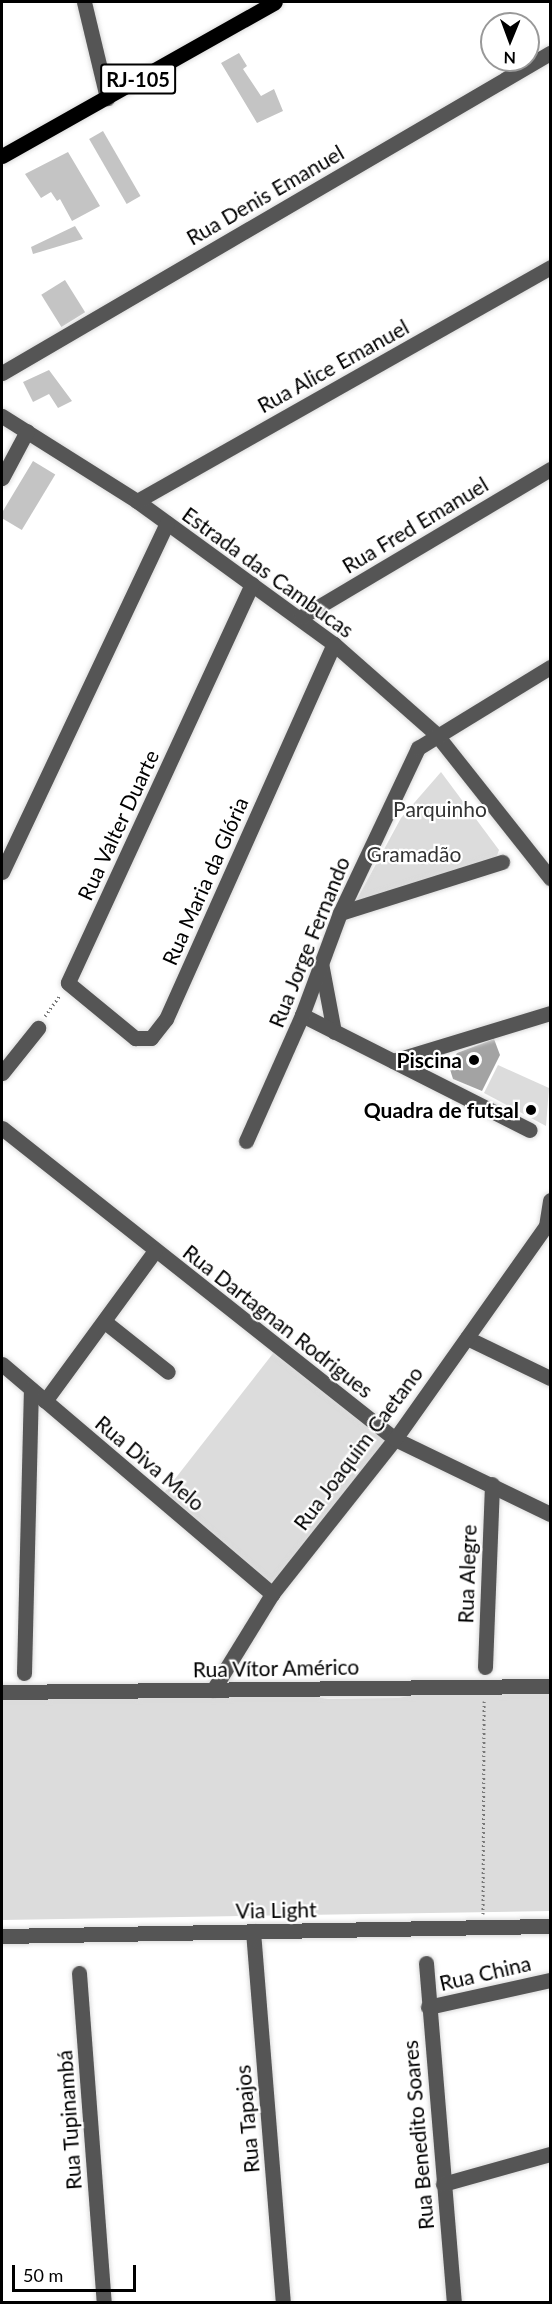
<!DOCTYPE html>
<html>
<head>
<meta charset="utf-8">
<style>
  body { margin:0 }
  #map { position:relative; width:552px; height:2304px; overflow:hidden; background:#fff; font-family:Lato,sans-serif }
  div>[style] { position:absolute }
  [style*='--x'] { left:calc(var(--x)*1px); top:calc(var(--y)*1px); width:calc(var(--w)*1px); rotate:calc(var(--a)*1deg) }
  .green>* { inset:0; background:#dcdcdc; transform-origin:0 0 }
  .water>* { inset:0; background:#a3a3a3 }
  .building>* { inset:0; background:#c4c4c4; transform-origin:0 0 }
  .path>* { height:3px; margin-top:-1.5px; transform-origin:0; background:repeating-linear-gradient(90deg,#777 0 1.5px,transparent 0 4.5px) }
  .roads { filter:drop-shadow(0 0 2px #dbdbdb) drop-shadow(0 0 2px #dbdbdb) }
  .minor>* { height:15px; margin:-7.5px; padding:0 7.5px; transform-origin:7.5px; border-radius:7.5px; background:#555 }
  .major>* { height:15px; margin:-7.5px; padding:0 7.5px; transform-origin:7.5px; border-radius:7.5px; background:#000 }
  .dots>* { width:16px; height:16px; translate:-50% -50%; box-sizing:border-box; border:3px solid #fff; border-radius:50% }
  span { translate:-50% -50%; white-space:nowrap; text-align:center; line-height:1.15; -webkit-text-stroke:4.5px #fff; paint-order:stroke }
  .shield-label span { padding:2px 4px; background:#fff; border:2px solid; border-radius:4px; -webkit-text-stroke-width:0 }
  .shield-label { font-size:20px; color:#000; font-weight:700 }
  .street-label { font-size:21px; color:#000 }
  .park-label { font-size:21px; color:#333 }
  .poi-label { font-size:21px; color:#000; font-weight:700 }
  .right { translate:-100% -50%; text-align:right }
  .frame { position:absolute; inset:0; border:3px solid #000; pointer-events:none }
  .north { position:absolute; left:480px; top:12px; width:60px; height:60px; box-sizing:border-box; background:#fff; border:2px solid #999; border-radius:50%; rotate:181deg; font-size:16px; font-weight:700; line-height:24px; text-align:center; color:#000 }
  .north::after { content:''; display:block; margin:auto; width:21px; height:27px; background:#000; clip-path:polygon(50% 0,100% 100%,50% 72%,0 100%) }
  .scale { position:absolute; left:12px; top:2265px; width:124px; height:27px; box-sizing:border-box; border:3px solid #000; border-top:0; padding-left:8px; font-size:18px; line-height:21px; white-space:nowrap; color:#000; -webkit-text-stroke:4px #fff; paint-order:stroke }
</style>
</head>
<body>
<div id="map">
  <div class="green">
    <div style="clip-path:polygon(441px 772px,499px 850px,495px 861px,356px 901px,401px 818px)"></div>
    <div style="clip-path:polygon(498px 1065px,549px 1088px,546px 1126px,484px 1093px)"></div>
    <div style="left:278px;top:1347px;width:149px;height:192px;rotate:38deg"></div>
    <div style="clip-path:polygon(434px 1690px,550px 1691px,550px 1911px,2px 1920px,2px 1695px,279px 1692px,328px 1699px,399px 1698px)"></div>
  </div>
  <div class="water">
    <div style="clip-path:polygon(494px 1039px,500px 1055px,482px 1091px,453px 1079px,449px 1066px,457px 1053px)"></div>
  </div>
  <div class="building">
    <div style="clip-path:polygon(239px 53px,247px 66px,243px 69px,261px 96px,274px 89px,283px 111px,257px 123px,221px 63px)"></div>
    <div style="left:103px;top:131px;width:75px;height:16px;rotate:60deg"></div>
    <div style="clip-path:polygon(68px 152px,100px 206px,72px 221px,60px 199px,57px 201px,51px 192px,41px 198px,25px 174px)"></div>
    <div style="clip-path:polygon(75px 226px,83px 239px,33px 254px,31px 247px)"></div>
    <div style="left:65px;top:280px;width:38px;height:28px;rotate:58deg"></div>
    <div style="clip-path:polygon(49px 370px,72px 401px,58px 408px,49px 394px,33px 402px,23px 382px)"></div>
    <div style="left:33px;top:461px;width:26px;height:65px;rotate:31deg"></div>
  </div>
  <div class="path">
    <div style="--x:45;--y:1016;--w:26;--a:-54"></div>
    <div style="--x:483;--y:1914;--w:213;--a:-89.7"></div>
  </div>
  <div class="roads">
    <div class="minor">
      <div style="--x:84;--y:2;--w:99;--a:76.5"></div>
      <div style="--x:2;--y:373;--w:635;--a:-30.28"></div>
      <div style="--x:2;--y:416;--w:160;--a:32.2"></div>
      <div style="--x:137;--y:501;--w:243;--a:36"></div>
      <div style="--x:334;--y:644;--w:136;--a:41.4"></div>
      <div style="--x:436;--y:734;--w:184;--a:51.6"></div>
      <div style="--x:2;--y:478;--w:53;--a:-62"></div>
      <div style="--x:137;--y:501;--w:475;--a:-29.5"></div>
      <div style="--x:252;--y:584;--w:439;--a:114.8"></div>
      <div style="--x:68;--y:983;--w:87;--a:39.4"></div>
      <div style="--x:135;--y:1038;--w:16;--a:0"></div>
      <div style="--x:151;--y:1038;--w:24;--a:-52"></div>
      <div style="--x:166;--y:1019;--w:411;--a:-65.9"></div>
      <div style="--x:301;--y:617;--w:290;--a:-30.7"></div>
      <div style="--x:2;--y:872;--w:386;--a:-64.7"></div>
      <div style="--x:340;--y:913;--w:170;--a:-17.5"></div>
      <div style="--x:321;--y:963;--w:70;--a:79.3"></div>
      <div style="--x:302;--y:1015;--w:255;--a:26.8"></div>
      <div style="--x:393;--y:1061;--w:164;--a:-17"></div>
      <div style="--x:2;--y:1073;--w:58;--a:-51.3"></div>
      <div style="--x:2;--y:1128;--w:501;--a:38.36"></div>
      <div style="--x:395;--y:1439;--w:172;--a:25.8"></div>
      <div style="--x:246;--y:1141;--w:138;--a:-66"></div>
      <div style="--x:302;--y:1015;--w:109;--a:-69.6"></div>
      <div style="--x:340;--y:913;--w:183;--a:-64.7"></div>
      <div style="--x:418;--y:748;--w:155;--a:-31.5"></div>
      <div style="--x:105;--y:1322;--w:80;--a:38.4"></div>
      <div style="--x:467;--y:1338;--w:92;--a:25.7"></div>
      <div style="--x:2;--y:1364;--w:355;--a:40.4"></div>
      <div style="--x:45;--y:1401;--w:185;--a:-53.8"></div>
      <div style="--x:485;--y:1667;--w:183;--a:-87.8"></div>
      <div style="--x:24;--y:1673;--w:284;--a:-88.6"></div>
      <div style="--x:213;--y:1690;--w:113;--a:-58.4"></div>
      <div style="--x:272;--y:1594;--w:198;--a:-51.6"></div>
      <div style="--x:395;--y:1439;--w:261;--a:-54.7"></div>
      <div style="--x:546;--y:1226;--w:26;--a:-81"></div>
      <div style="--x:2;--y:1692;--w:548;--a:-0.63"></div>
      <div style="--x:253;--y:1931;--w:372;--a:85.4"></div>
      <div style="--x:2;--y:1936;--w:548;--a:-1.05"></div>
      <div style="--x:426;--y:1963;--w:340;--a:85.3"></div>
      <div style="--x:79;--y:1973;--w:330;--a:85.7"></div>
      <div style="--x:428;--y:2007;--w:125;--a:-12.5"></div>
      <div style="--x:443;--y:2184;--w:111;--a:-15.7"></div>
    </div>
    <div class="major">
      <div style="--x:2;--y:156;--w:313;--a:-29.4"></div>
    </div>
  </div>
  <div class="dots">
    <div style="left:474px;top:1060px;background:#000"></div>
    <div style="left:531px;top:1110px;background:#000"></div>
  </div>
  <div class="shield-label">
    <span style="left:138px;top:79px">RJ-105</span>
  </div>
  <div class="street-label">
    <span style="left:265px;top:195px;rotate:-30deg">Rua Denis Emanuel</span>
    <span style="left:333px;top:366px;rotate:-29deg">Rua Alice Emanuel</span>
    <span style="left:415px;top:525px;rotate:-31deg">Rua Fred Emanuel</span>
    <span style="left:268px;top:572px;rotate:36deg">Estrada das Cambucas</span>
    <span style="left:118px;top:825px;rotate:-65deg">Rua Valter Duarte</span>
    <span style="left:205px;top:881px;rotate:-66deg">Rua Maria da Glória</span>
    <span style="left:309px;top:942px;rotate:-68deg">Rua Jorge Fernando</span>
    <span style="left:278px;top:1321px;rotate:38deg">Rua Dartagnan Rodrigues</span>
    <span style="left:358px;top:1448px;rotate:-53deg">Rua Joaquim Caetano</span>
    <span style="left:150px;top:1463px;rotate:40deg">Rua Diva Melo</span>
    <span style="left:467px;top:1574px;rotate:-88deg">Rua Alegre</span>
    <span style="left:276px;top:1668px;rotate:-1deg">Rua Vítor Américo</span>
    <span style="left:276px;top:1910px;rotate:-1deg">Via Light</span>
    <span style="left:485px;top:1973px;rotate:-13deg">Rua China</span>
    <span style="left:247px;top:2119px;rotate:-95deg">Rua Tapajos</span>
    <span style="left:69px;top:2120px;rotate:-94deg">Rua Tupinambá</span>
    <span style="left:418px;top:2135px;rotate:-95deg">Rua Benedito Soares</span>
  </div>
  <div class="park-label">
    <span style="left:440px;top:809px">Parquinho</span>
    <span style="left:414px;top:854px">Gramadão</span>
  </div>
  <div class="poi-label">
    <span class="right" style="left:462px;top:1060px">Piscina</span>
    <span class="right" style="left:519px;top:1110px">Quadra de futsal</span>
  </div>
  <div class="frame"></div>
  <div class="north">N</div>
  <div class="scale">50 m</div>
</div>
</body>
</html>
